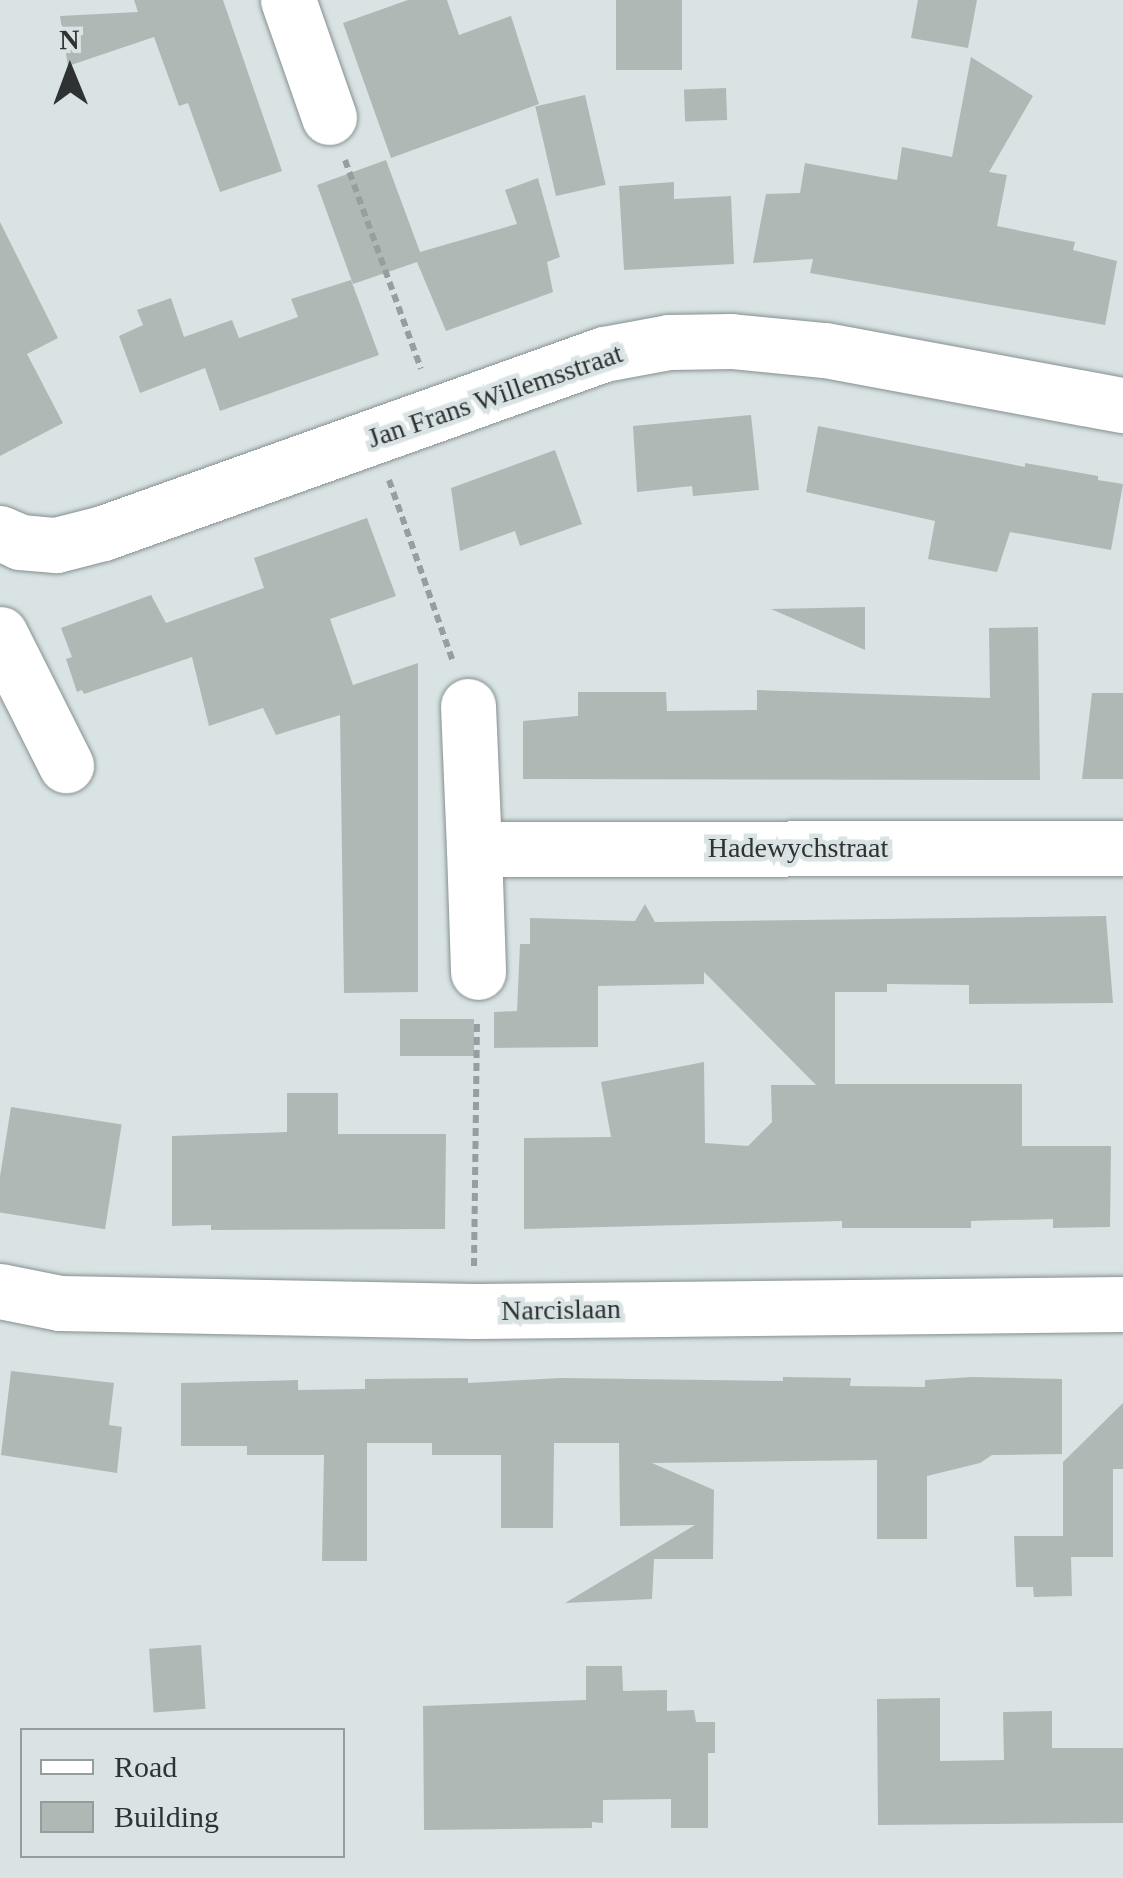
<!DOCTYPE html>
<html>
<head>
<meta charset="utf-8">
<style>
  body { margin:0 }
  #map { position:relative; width:1123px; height:1878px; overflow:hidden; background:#d9e3e4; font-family:Georgia,serif }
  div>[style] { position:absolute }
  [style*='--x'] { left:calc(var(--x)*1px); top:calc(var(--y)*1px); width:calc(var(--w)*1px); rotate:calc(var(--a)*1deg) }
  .building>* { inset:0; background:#afb8b4; transform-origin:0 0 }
  .path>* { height:6px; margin-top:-3px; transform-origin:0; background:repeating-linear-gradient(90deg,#969e9f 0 8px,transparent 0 13px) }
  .roads { filter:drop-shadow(0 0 2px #869090) drop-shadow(0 0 2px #869090) }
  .minor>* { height:55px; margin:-27.5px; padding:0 27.5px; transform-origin:27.5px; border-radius:27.5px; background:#fff }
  span { translate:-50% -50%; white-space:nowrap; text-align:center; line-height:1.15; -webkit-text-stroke:9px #d9e3e4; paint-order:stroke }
  .street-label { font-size:28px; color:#2e3233 }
  .legend { position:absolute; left:20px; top:1728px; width:325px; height:130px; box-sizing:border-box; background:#d9e3e4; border:2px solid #959c9d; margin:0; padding:12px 18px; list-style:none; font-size:30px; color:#2e3233 }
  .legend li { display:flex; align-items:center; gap:20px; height:50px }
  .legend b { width:50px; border:2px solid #959c9d }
  .north { position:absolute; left:20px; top:20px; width:100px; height:100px; -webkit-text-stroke:8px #d9e3e4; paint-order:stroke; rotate:359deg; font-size:28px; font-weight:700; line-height:40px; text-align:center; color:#2e3233 }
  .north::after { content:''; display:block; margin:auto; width:35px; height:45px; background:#2e3233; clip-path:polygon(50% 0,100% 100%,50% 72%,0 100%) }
</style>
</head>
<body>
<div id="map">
  <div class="building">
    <div style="clip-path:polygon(134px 0,223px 0,282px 171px,220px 192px,188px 103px,179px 106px,154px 37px,68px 66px,60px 16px,138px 12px)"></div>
    <div style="clip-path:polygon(408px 0,447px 0,459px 35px,511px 16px,539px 104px,391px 158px,343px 23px)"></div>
    <div style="left:616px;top:0;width:66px;height:70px"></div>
    <div style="clip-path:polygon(918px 0,977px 0,968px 48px,911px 38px)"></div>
    <div style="clip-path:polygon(971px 57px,1033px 96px,989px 172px,1007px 175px,997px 226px,1075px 242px,1073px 250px,1117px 261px,1105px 325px,810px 273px,813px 259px,753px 263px,766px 194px,800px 193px,805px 163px,897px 180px,902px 147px,952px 157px)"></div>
    <div style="left:726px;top:88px;width:32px;height:42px;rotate:88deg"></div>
    <div style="left:585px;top:95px;width:92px;height:51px;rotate:77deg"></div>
    <div style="clip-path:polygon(386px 160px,420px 252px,517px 224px,505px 190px,538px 178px,560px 257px,547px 262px,553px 292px,446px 331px,417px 262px,353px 284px,317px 185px)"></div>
    <div style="clip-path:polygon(674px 182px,674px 199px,731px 196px,734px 264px,624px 270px,619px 186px)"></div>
    <div style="clip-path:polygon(0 222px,58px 338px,27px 354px,63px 423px,0 456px)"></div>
    <div style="clip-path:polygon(351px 280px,379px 355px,220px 411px,205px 368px,140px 393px,119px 336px,143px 325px,137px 310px,171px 298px,184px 337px,232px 320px,239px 338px,298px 317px,291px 299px)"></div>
    <div style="clip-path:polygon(751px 415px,759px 490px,693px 496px,692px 486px,637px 492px,633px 426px)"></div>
    <div style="clip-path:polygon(818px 426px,1025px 467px,1025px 463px,1098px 476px,1098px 480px,1123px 484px,1111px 550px,1010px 532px,997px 572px,928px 559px,935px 521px,806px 492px)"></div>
    <div style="clip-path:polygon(555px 450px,582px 524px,520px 546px,515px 531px,460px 551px,451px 488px)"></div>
    <div style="clip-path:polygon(367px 518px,396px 596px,330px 619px,353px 685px,418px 663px,418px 992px,344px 993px,340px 715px,276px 735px,263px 708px,209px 726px,192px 657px,84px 694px,82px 690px,77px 692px,66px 659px,72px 657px,61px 628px,151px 595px,166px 623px,264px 588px,254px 558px)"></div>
    <div style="clip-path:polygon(865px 607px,865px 650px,771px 609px)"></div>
    <div style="clip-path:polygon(1038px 627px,1040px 780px,523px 779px,523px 721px,578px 716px,578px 692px,666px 692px,667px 711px,757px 710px,757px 690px,990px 698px,989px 628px)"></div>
    <div style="clip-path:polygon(1092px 693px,1123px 693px,1123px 779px,1082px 779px)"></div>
    <div style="clip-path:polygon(645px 904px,655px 922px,1106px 916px,1113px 1003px,969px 1004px,969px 985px,887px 984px,887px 992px,835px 992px,835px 1084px,1022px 1084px,1022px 1146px,1111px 1146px,1110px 1227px,1053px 1228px,1053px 1219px,971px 1221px,971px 1228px,842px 1228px,842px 1221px,524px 1229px,524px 1138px,611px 1137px,601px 1082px,704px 1062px,705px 1143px,748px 1146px,772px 1122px,771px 1085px,816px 1085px,704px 972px,704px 984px,598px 986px,598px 1047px,494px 1048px,494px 1012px,517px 1011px,520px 944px,530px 944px,530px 918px,635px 921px)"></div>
    <div style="left:474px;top:1019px;width:37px;height:74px;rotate:90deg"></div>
    <div style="clip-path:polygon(287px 1093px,338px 1093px,338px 1134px,446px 1134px,445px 1229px,211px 1230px,211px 1225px,172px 1226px,172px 1136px,287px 1132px)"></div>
    <div style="left:11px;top:1107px;width:112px;height:106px;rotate:9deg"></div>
    <div style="clip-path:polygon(11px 1371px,114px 1383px,109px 1425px,122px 1427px,117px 1473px,1px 1455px)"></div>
    <div style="clip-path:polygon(783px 1377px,851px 1378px,850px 1386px,925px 1387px,925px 1380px,972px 1377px,1062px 1379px,1062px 1454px,992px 1455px,980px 1463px,927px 1476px,927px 1539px,877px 1539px,877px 1460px,652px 1463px,714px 1490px,713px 1559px,654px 1559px,652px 1599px,565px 1603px,695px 1525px,620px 1526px,619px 1443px,554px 1443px,553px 1528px,501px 1528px,501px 1455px,432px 1455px,432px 1443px,367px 1443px,367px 1561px,322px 1561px,324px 1455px,247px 1455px,247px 1446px,181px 1446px,181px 1383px,298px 1380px,298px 1390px,365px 1389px,365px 1379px,468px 1378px,468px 1383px,561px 1378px,783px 1381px)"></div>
    <div style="clip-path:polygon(1123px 1403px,1123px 1469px,1113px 1469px,1113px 1557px,1071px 1557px,1072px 1596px,1034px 1597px,1033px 1587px,1016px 1587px,1014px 1536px,1063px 1536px,1063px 1462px)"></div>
    <div style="left:201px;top:1645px;width:64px;height:52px;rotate:86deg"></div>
    <div style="clip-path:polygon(586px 1666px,622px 1666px,623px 1691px,667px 1690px,667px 1711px,694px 1710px,696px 1722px,715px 1722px,715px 1753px,708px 1753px,708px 1828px,671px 1828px,671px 1799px,603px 1800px,603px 1823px,592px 1822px,592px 1828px,424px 1830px,423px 1706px,586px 1700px)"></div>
    <div style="clip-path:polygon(940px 1698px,940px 1761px,1004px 1760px,1003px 1712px,1052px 1711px,1052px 1748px,1123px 1748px,1123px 1823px,878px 1825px,877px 1699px)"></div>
  </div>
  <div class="path">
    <div style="--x:345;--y:160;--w:222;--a:70"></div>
    <div style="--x:389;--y:480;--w:193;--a:70.6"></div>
    <div style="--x:474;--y:1266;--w:247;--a:-89.3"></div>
  </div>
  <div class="roads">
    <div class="minor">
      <div style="--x:288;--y:0;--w:124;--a:70.7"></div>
      <div style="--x:0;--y:533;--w:22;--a:24"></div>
      <div style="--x:20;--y:542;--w:36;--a:5"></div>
      <div style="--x:56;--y:545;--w:49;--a:-14.3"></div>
      <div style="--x:103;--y:533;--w:532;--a:-19.66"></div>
      <div style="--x:604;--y:354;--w:66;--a:-10.5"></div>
      <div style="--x:669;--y:342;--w:62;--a:-0.9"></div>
      <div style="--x:731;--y:341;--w:94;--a:5.5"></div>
      <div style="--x:825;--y:350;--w:303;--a:10.5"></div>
      <div style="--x:0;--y:634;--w:147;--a:63.3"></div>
      <div style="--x:468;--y:706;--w:143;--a:87.6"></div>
      <div style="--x:474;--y:849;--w:649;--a:-0.09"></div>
      <div style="--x:474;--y:849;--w:123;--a:88.1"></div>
      <div style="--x:0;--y:1291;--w:61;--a:11.3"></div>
      <div style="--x:60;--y:1303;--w:413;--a:1.1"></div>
      <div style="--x:473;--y:1311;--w:650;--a:-0.62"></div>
    </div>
  </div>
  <div class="street-label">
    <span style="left:495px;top:396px;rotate:-19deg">Jan Frans Willemsstraat</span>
    <span style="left:798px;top:848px">Hadewychstraat</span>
    <span style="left:561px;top:1310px;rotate:-1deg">Narcislaan</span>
  </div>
  <ul class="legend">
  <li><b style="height:12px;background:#fff"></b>Road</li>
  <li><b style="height:28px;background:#afb8b4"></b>Building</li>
  </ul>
  <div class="north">N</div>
</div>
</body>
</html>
